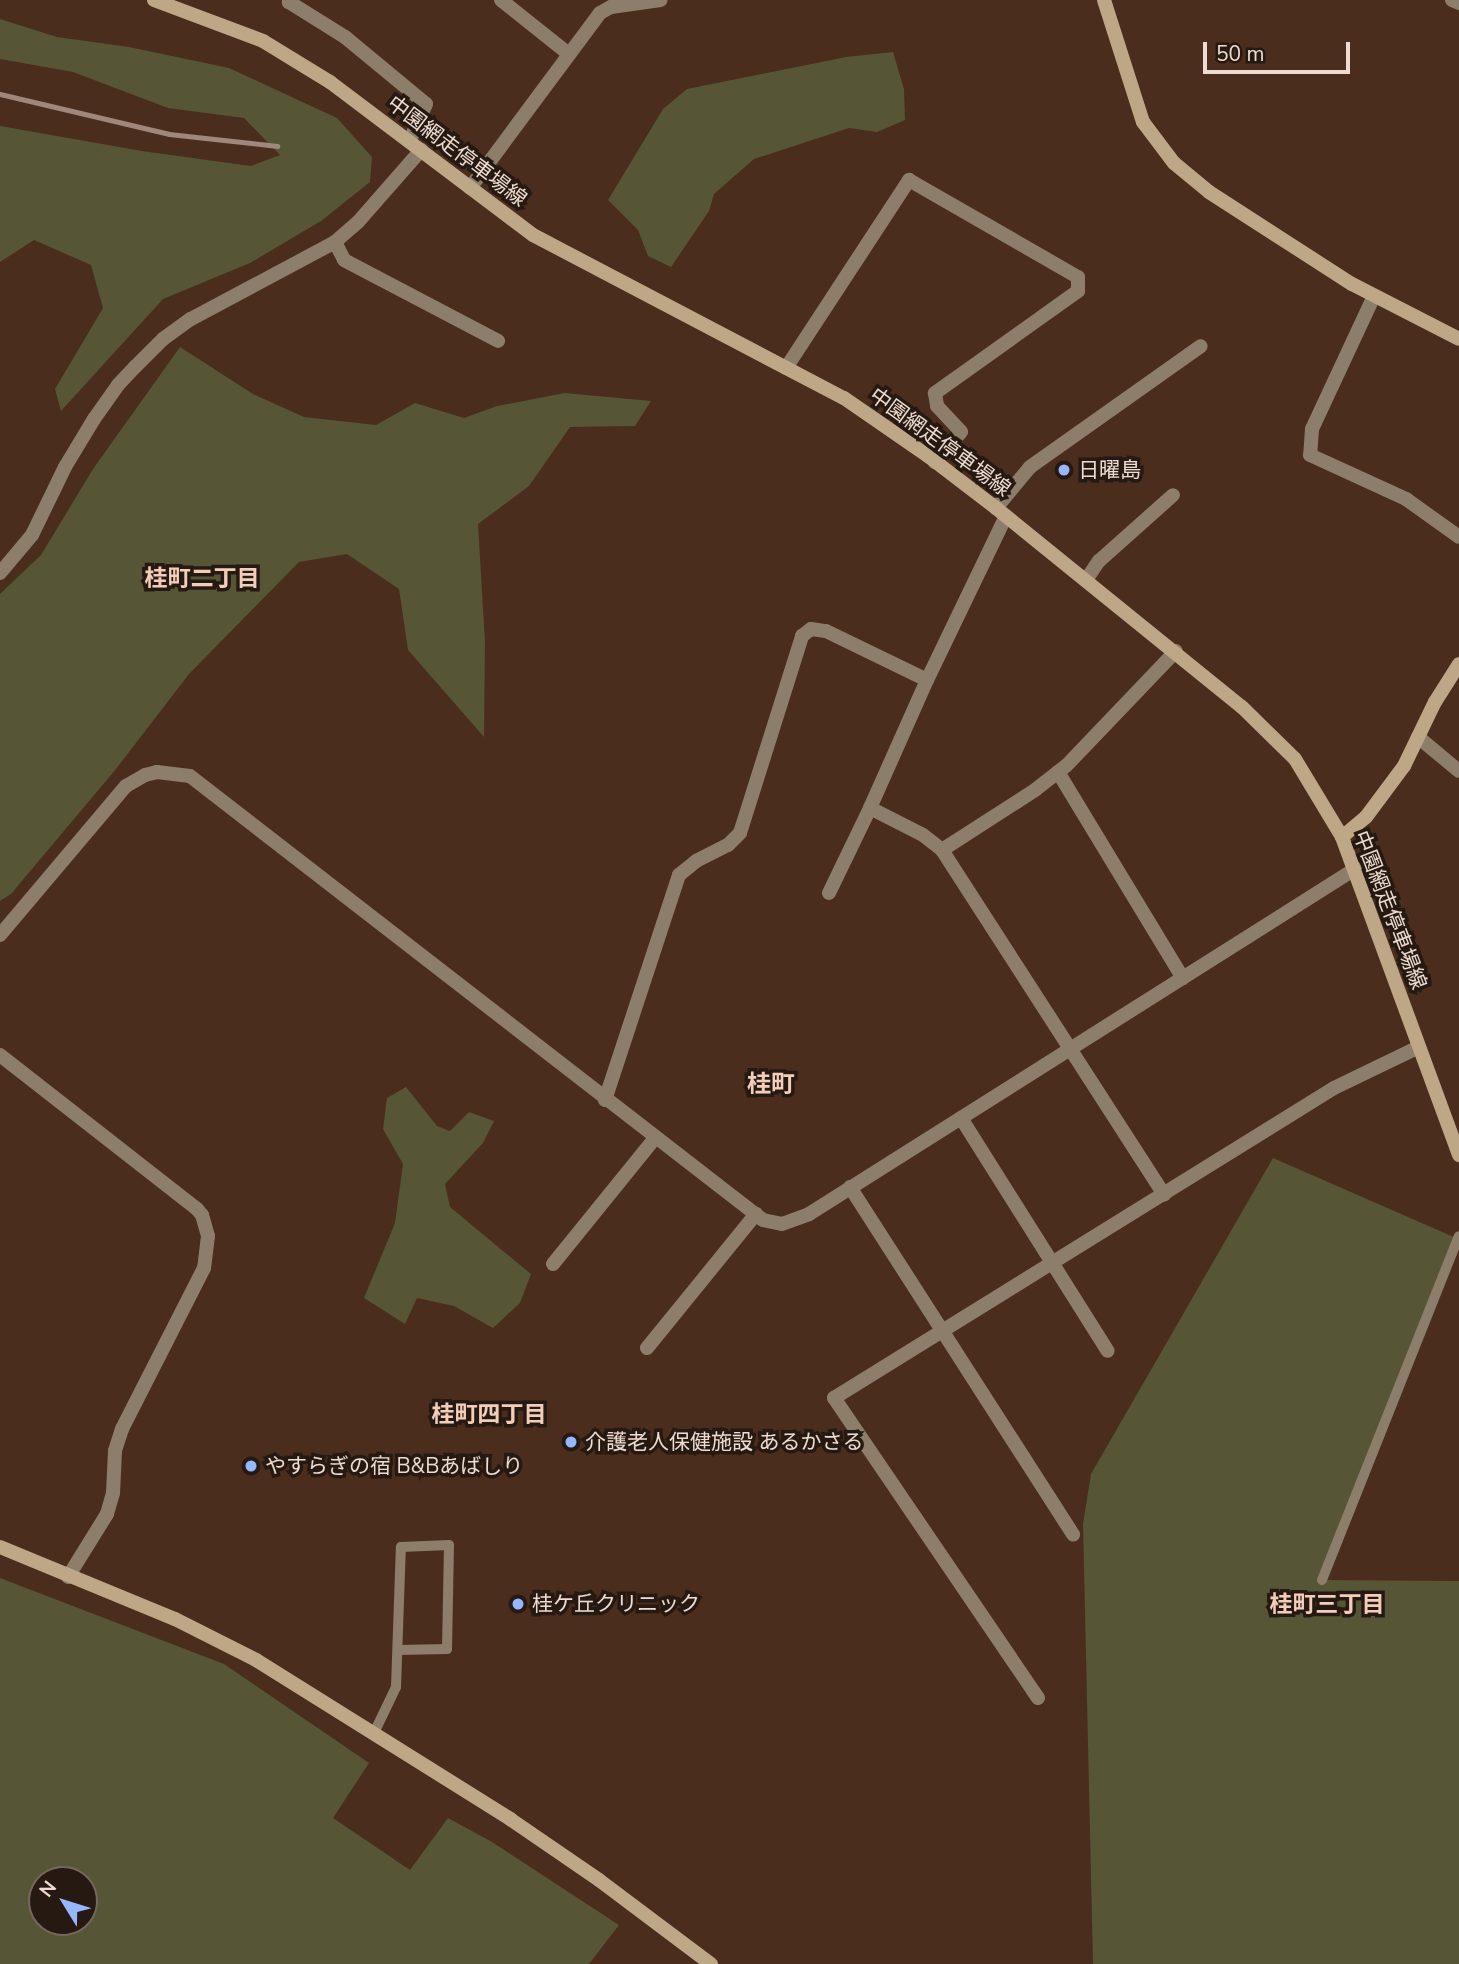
<!DOCTYPE html>
<html>
<head>
<meta charset="utf-8">
<style>
  body { margin:0 }
  #map { position:relative; width:1459px; height:1964px; overflow:hidden; background:#4a2d1d; font-family:"Nunito Sans","Noto Sans JP",sans-serif }
  div>[style] { position:absolute }
  [style*='--x'] { left:calc(var(--x)*1px); top:calc(var(--y)*1px); width:calc(var(--w)*1px); rotate:calc(var(--a)*1deg) }
  .green>* { inset:0; background:#565536 }
  .lane>* { height:10px; margin:-5px; padding:0 5px; transform-origin:5px; border-radius:5px; background:#8c7e6a }
  .street>* { height:14px; margin:-7px; padding:0 7px; transform-origin:7px; border-radius:7px; background:#8c7e6a }
  .secondary>* { height:14px; margin:-7px; padding:0 7px; transform-origin:7px; border-radius:7px; background:#bda786 }
  .rail>* { height:5px; margin:-2.5px; padding:0 2.5px; transform-origin:2.5px; border-radius:2.5px; background:#9f877b }
  .dots>* { width:19px; height:19px; translate:-50% -50%; box-sizing:border-box; border:4px solid #261912; border-radius:50% }
  span { translate:-50% -50%; white-space:nowrap; text-align:center; line-height:1.15; -webkit-text-stroke:7px #261912; paint-order:stroke }
  .street-label { font-size:21px; color:#eedbd1 }
  .poi-label { font-size:21px; color:#eedbd1 }
  .left { translate:0 -50%; text-align:left }
  .neighbourhood-label { font-size:23px; color:#f2cdba; font-weight:700 }
  .quarter-label { font-size:24px; color:#f2cdba; font-weight:700 }
  .north { position:absolute; left:28px; top:1866px; width:70px; height:70px; box-sizing:border-box; background:#261912; border:2px solid #76675e; border-radius:50%; rotate:308deg; font-size:19px; font-weight:700; line-height:28px; text-align:center; color:#eedbd1 }
  .north::after { content:''; display:block; margin:auto; width:24px; height:32px; background:#96b6fd; clip-path:polygon(50% 0,100% 100%,50% 72%,0 100%) }
  .scale { position:absolute; left:1203px; top:42px; width:147px; height:32px; box-sizing:border-box; border:4px solid #eedbd1; border-top:0; padding-left:9px; font-size:21px; line-height:24px; white-space:nowrap; color:#eedbd1; -webkit-text-stroke:5px #261912; paint-order:stroke }
</style>
</head>
<body>
<div id="map">
  <div class="green">
    <div style="clip-path:polygon(0 19px,57px 37px,129px 47px,229px 68px,337px 118px,372px 157px,370px 182px,321px 221px,250px 263px,163px 299px,61px 411px,55px 389px,103px 308px,91px 265px,34px 240px,0 262px,0 126px,142px 151px,251px 166px,280px 155px,244px 118px,168px 108px,73px 72px,0 59px)"></div>
    <div style="clip-path:polygon(893px 52px,904px 89px,905px 120px,877px 132px,849px 128px,754px 159px,714px 194px,709px 211px,671px 267px,648px 256px,638px 230px,608px 200px,663px 109px,687px 89px,846px 57px)"></div>
    <div style="clip-path:polygon(180px 347px,253px 394px,304px 417px,376px 425px,415px 403px,464px 418px,497px 406px,565px 393px,651px 401px,635px 426px,570px 427px,529px 486px,478px 524px,485px 642px,484px 737px,408px 650px,399px 589px,347px 554px,299px 562px,189px 674px,116px 769px,11px 894px,0 901px,0 594px,41px 555px,93px 469px)"></div>
    <div style="clip-path:polygon(406px 1087px,437px 1126px,450px 1131px,469px 1112px,494px 1121px,483px 1143px,445px 1184px,450px 1207px,531px 1274px,520px 1303px,493px 1328px,454px 1306px,417px 1298px,405px 1324px,364px 1298px,395px 1223px,403px 1164px,383px 1129px,387px 1098px)"></div>
    <div style="clip-path:polygon(1273px 1158px,1456px 1238px,1322px 1580px,1459px 1581px,1459px 1964px,1093px 1964px,1083px 1524px,1091px 1474px)"></div>
    <div style="clip-path:polygon(evenodd,0 1578px,224px 1664px,369px 1763px,333px 1818px,410px 1870px,448px 1818px,492px 1842px,619px 1925px,589px 1964px,0 1964px,0 1578px,42px 1880px,84px 1880px,84px 1922px,42px 1922px,42px 1880px)"></div>
  </div>
  <div class="lane">
    <div style="--x:1322;--y:1580;--w:370;--a:-68.3"></div>
    <div style="--x:374;--y:1733;--w:51;--a:-64.4"></div>
    <div style="--x:396;--y:1687;--w:140;--a:-88"></div>
    <div style="--x:401;--y:1547;--w:48;--a:-2.4"></div>
    <div style="--x:449;--y:1545;--w:104;--a:91.1"></div>
    <div style="--x:447;--y:1649;--w:49;--a:178.8"></div>
  </div>
  <div class="street">
    <div style="--x:292;--y:0;--w:4;--a:146"></div>
    <div style="--x:289;--y:2;--w:66;--a:32"></div>
    <div style="--x:345;--y:37;--w:105;--a:39.6"></div>
    <div style="--x:426;--y:104;--w:39;--a:114"></div>
    <div style="--x:501;--y:0;--w:87;--a:38.5"></div>
    <div style="--x:1452;--y:0;--w:8;--a:23"></div>
    <div style="--x:470;--y:188;--w:218;--a:-53.4"></div>
    <div style="--x:600;--y:13;--w:13;--a:-29"></div>
    <div style="--x:611;--y:7;--w:50;--a:-8"></div>
    <div style="--x:335;--y:242;--w:20;--a:63"></div>
    <div style="--x:344;--y:260;--w:174;--a:27.7"></div>
    <div style="--x:1374;--y:296;--w:147;--a:115"></div>
    <div style="--x:1312;--y:429;--w:26;--a:94"></div>
    <div style="--x:1310;--y:455;--w:106;--a:24.6"></div>
    <div style="--x:1406;--y:499;--w:65;--a:35.6"></div>
    <div style="--x:786;--y:368;--w:225;--a:-56.8"></div>
    <div style="--x:909;--y:180;--w:195;--a:29.9"></div>
    <div style="--x:1078;--y:277;--w:14;--a:90"></div>
    <div style="--x:1078;--y:291;--w:176;--a:144.5"></div>
    <div style="--x:935;--y:393;--w:13;--a:81"></div>
    <div style="--x:937;--y:406;--w:35;--a:47"></div>
    <div style="--x:961;--y:432;--w:40;--a:131"></div>
    <div style="--x:996;--y:508;--w:53;--a:-50.3"></div>
    <div style="--x:1030;--y:467;--w:209;--a:-35.3"></div>
    <div style="--x:1006;--y:516;--w:182;--a:115.7"></div>
    <div style="--x:927;--y:680;--w:140;--a:114"></div>
    <div style="--x:870;--y:808;--w:59;--a:27"></div>
    <div style="--x:923;--y:835;--w:24;--a:38"></div>
    <div style="--x:942;--y:850;--w:410;--a:57.2"></div>
    <div style="--x:0;--y:573;--w:50;--a:-49.9"></div>
    <div style="--x:32;--y:535;--w:76;--a:-64.1"></div>
    <div style="--x:65;--y:467;--w:56;--a:-58.9"></div>
    <div style="--x:94;--y:419;--w:42;--a:-54.8"></div>
    <div style="--x:118;--y:385;--w:25;--a:-47"></div>
    <div style="--x:135;--y:367;--w:40;--a:-45"></div>
    <div style="--x:163;--y:339;--w:34;--a:-36"></div>
    <div style="--x:191;--y:319;--w:163;--a:-28.1"></div>
    <div style="--x:335;--y:242;--w:30;--a:-41"></div>
    <div style="--x:358;--y:222;--w:96;--a:-48.8"></div>
    <div style="--x:1086;--y:580;--w:23;--a:-56"></div>
    <div style="--x:1099;--y:561;--w:99;--a:-41.7"></div>
    <div style="--x:1418;--y:737;--w:53;--a:39.7"></div>
    <div style="--x:1058;--y:772;--w:241;--a:58.8"></div>
    <div style="--x:942;--y:850;--w:111;--a:-32.8"></div>
    <div style="--x:1035;--y:790;--w:39;--a:-38"></div>
    <div style="--x:1066;--y:766;--w:159;--a:-46.3"></div>
    <div style="--x:829;--y:893;--w:94;--a:-64.2"></div>
    <div style="--x:0;--y:935;--w:195;--a:-49.8"></div>
    <div style="--x:126;--y:786;--w:22;--a:-30"></div>
    <div style="--x:145;--y:775;--w:12;--a:-14"></div>
    <div style="--x:157;--y:772;--w:33;--a:7"></div>
    <div style="--x:190;--y:776;--w:725;--a:37.77"></div>
    <div style="--x:763;--y:1220;--w:19;--a:12"></div>
    <div style="--x:782;--y:1224;--w:29;--a:-20"></div>
    <div style="--x:809;--y:1214;--w:646;--a:-32.29"></div>
    <div style="--x:0;--y:1055;--w:250;--a:38"></div>
    <div style="--x:197;--y:1209;--w:8;--a:50"></div>
    <div style="--x:202;--y:1215;--w:22;--a:74"></div>
    <div style="--x:208;--y:1236;--w:32;--a:97"></div>
    <div style="--x:204;--y:1268;--w:181;--a:117"></div>
    <div style="--x:122;--y:1429;--w:23;--a:108"></div>
    <div style="--x:115;--y:1451;--w:42;--a:92.7"></div>
    <div style="--x:113;--y:1493;--w:22;--a:106"></div>
    <div style="--x:107;--y:1514;--w:74;--a:121.8"></div>
    <div style="--x:605;--y:1100;--w:237;--a:-71.8"></div>
    <div style="--x:679;--y:875;--w:22;--a:-39"></div>
    <div style="--x:696;--y:861;--w:36;--a:-27"></div>
    <div style="--x:728;--y:845;--w:17;--a:-45"></div>
    <div style="--x:740;--y:833;--w:207;--a:-72.5"></div>
    <div style="--x:802;--y:636;--w:11;--a:-38"></div>
    <div style="--x:811;--y:629;--w:15;--a:8"></div>
    <div style="--x:826;--y:631;--w:112;--a:25.9"></div>
    <div style="--x:961;--y:1118;--w:275;--a:57.8"></div>
    <div style="--x:850;--y:1187;--w:413;--a:57.3"></div>
    <div style="--x:553;--y:1264;--w:162;--a:-51"></div>
    <div style="--x:647;--y:1348;--w:173;--a:-50.9"></div>
    <div style="--x:1038;--y:1698;--w:363;--a:-124.2"></div>
    <div style="--x:834;--y:1398;--w:588;--a:-31.8"></div>
    <div style="--x:1334;--y:1088;--w:94;--a:-25.8"></div>
  </div>
  <div class="secondary">
    <div style="--x:154;--y:0;--w:116;--a:20.6"></div>
    <div style="--x:263;--y:41;--w:79;--a:31.5"></div>
    <div style="--x:330;--y:82;--w:254;--a:37"></div>
    <div style="--x:533;--y:235;--w:351;--a:27.7"></div>
    <div style="--x:844;--y:398;--w:102;--a:34.6"></div>
    <div style="--x:928;--y:456;--w:86;--a:37.4"></div>
    <div style="--x:996;--y:508;--w:316;--a:39"></div>
    <div style="--x:1242;--y:707;--w:74;--a:44.5"></div>
    <div style="--x:1295;--y:759;--w:91;--a:58.9"></div>
    <div style="--x:1342;--y:837;--w:339;--a:69.8"></div>
    <div style="--x:1104;--y:0;--w:128;--a:72.3"></div>
    <div style="--x:1143;--y:122;--w:51;--a:52.9"></div>
    <div style="--x:1174;--y:163;--w:45;--a:39.6"></div>
    <div style="--x:1209;--y:192;--w:170;--a:32.8"></div>
    <div style="--x:1352;--y:284;--w:120;--a:27.2"></div>
    <div style="--x:1342;--y:837;--w:31;--a:-40"></div>
    <div style="--x:1366;--y:817;--w:64;--a:-53.3"></div>
    <div style="--x:1404;--y:766;--w:71;--a:-64.2"></div>
    <div style="--x:1435;--y:702;--w:45;--a:-57.7"></div>
    <div style="--x:0;--y:1547;--w:189;--a:22.4"></div>
    <div style="--x:175;--y:1619;--w:91;--a:26.8"></div>
    <div style="--x:256;--y:1660;--w:300;--a:32"></div>
    <div style="--x:510;--y:1819;--w:108;--a:34.4"></div>
    <div style="--x:599;--y:1880;--w:140;--a:36.9"></div>
  </div>
  <div class="rail">
    <div style="--x:0;--y:94;--w:174;--a:13.3"></div>
    <div style="--x:169;--y:134;--w:109;--a:6.3"></div>
  </div>
  <div class="dots">
    <div style="left:1064px;top:470px;background:#96b6fd"></div>
    <div style="left:571px;top:1442px;background:#96b6fd"></div>
    <div style="left:251px;top:1466px;background:#96b6fd"></div>
    <div style="left:518px;top:1604px;background:#96b6fd"></div>
  </div>
  <div class="street-label">
    <span style="left:457px;top:151px;rotate:37deg">中園網走停車場線</span>
    <span style="left:940px;top:442px;rotate:36deg">中園網走停車場線</span>
    <span style="left:1390px;top:910px;rotate:69deg">中園網走停車場線</span>
  </div>
  <div class="poi-label">
    <span class="left" style="left:1078px;top:470px">日曜島</span>
    <span class="left" style="left:585px;top:1442px">介護老人保健施設 あるかさる</span>
    <span class="left" style="left:265px;top:1466px">やすらぎの宿 B&amp;Bあばしり</span>
    <span class="left" style="left:532px;top:1604px">桂ケ丘クリニック</span>
  </div>
  <div class="neighbourhood-label">
    <span style="left:202px;top:579px">桂町二丁目</span>
    <span style="left:489px;top:1415px">桂町四丁目</span>
    <span style="left:1327px;top:1605px">桂町三丁目</span>
  </div>
  <div class="quarter-label">
    <span style="left:771px;top:1085px">桂町</span>
  </div>
  <div class="north">N</div>
  <div class="scale">50 m</div>
</div>
</body>
</html>
